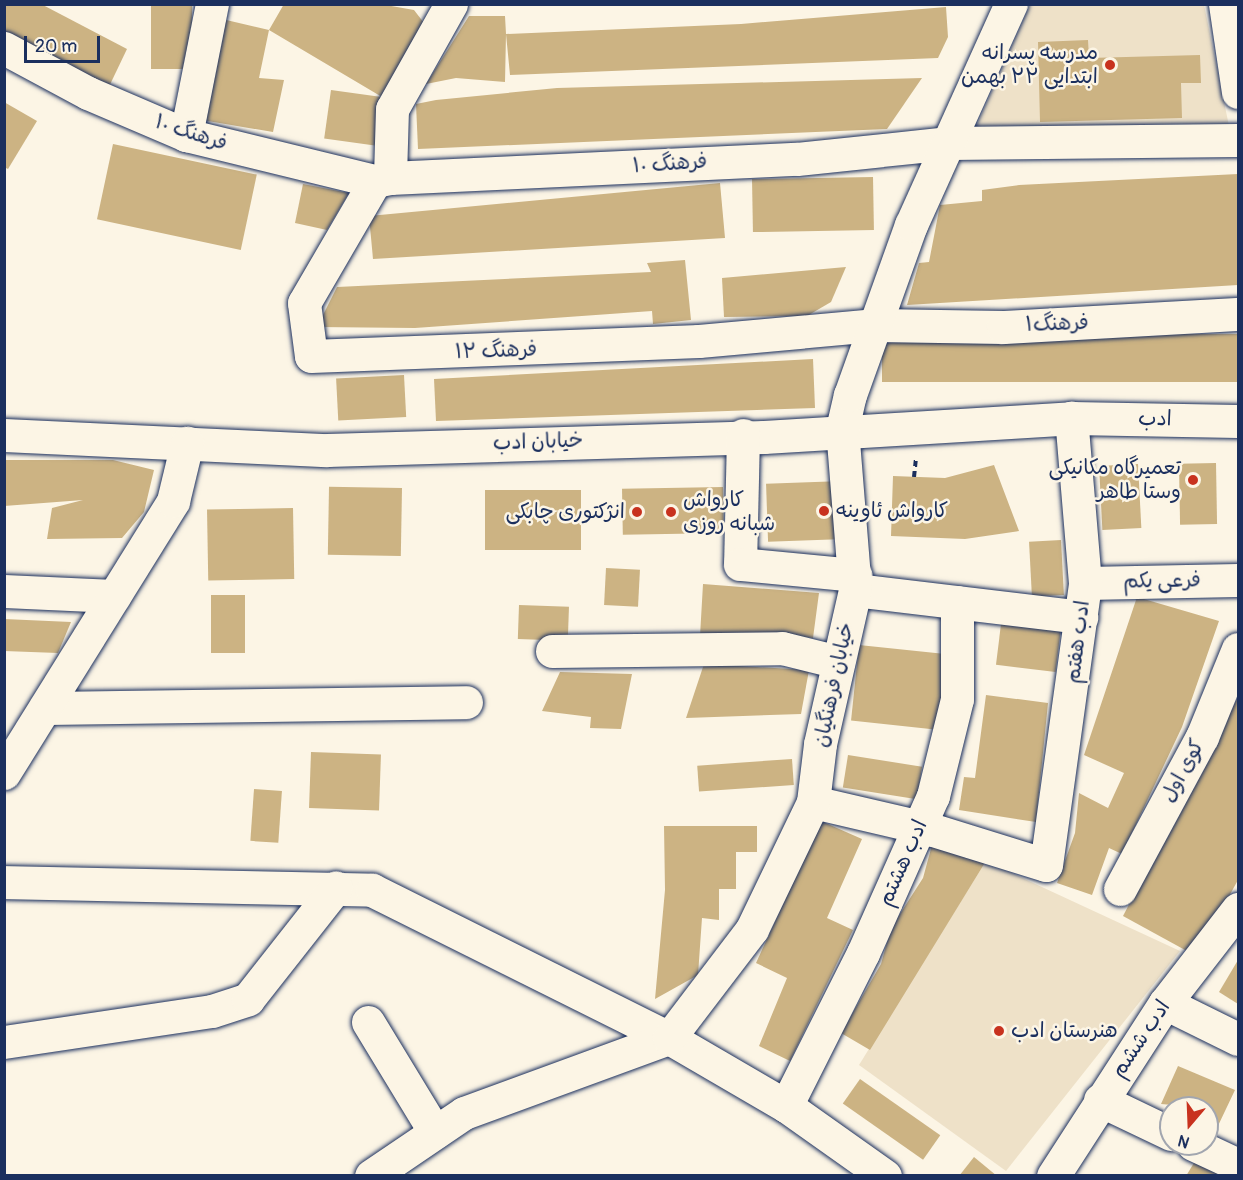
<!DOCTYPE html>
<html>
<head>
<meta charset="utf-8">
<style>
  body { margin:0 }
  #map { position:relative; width:1243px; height:1180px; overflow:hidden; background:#fcf5e5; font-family:Pangolin,"Playpen Sans Arabic",sans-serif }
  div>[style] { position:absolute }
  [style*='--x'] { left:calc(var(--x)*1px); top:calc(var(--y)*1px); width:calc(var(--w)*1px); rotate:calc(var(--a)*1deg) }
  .built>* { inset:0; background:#eee1c8 }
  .building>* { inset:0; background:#ccb383; transform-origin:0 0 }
  .path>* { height:4px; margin-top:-2px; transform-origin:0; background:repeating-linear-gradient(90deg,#1b2f5e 0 6px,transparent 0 10.5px) }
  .roads { filter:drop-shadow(0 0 2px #1b2f5e) drop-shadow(0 0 2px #1b2f5e) }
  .minor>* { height:33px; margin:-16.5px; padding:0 16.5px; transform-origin:16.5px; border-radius:16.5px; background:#fcf5e5 }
  .dots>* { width:16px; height:16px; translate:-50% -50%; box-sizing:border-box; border:3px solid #fcf5e5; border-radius:50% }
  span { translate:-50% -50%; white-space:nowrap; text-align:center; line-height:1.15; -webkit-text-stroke:5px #fcf5e5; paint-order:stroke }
  .poi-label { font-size:21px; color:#1b2f5e }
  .right { translate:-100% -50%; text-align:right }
  .left { translate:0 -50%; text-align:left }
  .street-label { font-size:21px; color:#1b2f5e }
  .frame { position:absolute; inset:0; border:6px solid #1b2f5e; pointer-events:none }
  .north { position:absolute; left:1159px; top:1096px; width:60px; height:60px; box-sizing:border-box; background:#fcf5e5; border:2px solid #a2a6af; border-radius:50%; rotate:199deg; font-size:16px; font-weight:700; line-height:24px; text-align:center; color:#1b2f5e }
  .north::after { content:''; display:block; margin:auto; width:21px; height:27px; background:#c8321e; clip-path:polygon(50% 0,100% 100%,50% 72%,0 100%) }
  .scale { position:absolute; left:24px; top:36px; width:76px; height:27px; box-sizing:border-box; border:3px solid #1b2f5e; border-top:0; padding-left:8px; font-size:18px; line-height:21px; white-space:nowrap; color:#1b2f5e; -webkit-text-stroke:4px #fcf5e5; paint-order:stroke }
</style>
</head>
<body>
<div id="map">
  <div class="built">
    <div style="clip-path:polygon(1030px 5px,1204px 5px,1229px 126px,973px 134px)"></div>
    <div style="clip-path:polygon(986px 861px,1180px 951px,1006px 1171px,859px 1065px)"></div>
  </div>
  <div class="building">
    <div style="clip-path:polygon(4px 4px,41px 4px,127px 49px,105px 95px,4px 45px)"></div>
    <div style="clip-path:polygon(284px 4px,380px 4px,414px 10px,424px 23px,382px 97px,269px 30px,259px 78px,284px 80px,273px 132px,202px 120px,222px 19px,269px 30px)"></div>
    <div style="left:151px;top:5px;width:41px;height:64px"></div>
    <div style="clip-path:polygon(946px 7px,948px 37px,938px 58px,510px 75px,506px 34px,505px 82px,456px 78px,426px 84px,469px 16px,505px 16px,506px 34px,741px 24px)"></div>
    <div style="clip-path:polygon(1088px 40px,1089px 58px,1200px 55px,1201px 83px,1181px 83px,1182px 118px,1040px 122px,1038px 42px)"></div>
    <div style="clip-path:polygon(922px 78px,887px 129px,418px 149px,416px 104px,436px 100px,557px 88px)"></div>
    <div style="left:331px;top:90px;width:51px;height:49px;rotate:8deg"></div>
    <div style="clip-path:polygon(4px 102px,37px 121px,8px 169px,4px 167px)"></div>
    <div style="left:113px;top:144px;width:147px;height:77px;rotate:12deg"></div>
    <div style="clip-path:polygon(1238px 174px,1238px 285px,907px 305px,919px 263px,929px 262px,940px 205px,982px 201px,982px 190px,1019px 185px)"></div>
    <div style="left:873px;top:177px;width:53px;height:121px;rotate:89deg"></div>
    <div style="clip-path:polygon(720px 183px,725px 238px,373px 259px,369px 216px)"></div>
    <div style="clip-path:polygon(303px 184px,349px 193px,327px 230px,295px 223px)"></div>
    <div style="clip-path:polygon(685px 260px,691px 320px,653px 324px,652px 311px,415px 328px,317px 327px,337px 287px,651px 272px,647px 263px)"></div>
    <div style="clip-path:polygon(846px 267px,831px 302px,807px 316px,724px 317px,722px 278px)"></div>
    <div style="left:1238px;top:334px;width:48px;height:356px;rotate:90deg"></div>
    <div style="clip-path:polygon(813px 359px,815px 408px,436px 421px,434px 379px)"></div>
    <div style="left:404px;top:375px;width:42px;height:68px;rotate:87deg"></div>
    <div style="clip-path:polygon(4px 460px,113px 460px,154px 470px,144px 512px,122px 538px,47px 539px,52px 508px,83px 500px,4px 506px)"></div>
    <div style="left:1216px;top:463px;width:61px;height:37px;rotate:89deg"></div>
    <div style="left:1138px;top:464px;width:64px;height:39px;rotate:87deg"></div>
    <div style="clip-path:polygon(994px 465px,1019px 531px,965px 539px,891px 536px,893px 476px,945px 478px)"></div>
    <div style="left:843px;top:481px;width:58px;height:77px;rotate:88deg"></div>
    <div style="left:723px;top:487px;width:46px;height:101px;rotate:89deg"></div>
    <div style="left:402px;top:488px;width:68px;height:73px;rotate:91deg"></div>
    <div style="left:485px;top:490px;width:96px;height:60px"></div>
    <div style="left:293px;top:508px;width:71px;height:86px;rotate:89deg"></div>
    <div style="left:1061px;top:540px;width:55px;height:32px;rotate:87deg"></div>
    <div style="left:606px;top:568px;width:34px;height:37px;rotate:3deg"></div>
    <div style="clip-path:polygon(703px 584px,819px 593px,813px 638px,767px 633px,700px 636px)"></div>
    <div style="left:211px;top:595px;width:34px;height:58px"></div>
    <div style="clip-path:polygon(1137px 597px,1219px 621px,1182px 727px,1122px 854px,1109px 848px,1092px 895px,1057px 883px,1075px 833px,1079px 793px,1108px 808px,1124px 773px,1084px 755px)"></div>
    <div style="left:519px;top:605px;width:50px;height:34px;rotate:2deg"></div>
    <div style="clip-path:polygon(4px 619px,71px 622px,58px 653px,4px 651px)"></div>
    <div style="left:1001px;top:624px;width:60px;height:41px;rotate:7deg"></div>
    <div style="left:859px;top:645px;width:89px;height:76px;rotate:6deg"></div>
    <div style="clip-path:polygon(704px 664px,809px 670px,801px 714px,686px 718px)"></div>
    <div style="clip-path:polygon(560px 672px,632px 674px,621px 729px,590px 728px,591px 717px,542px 711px)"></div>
    <div style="clip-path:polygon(986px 695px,1048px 703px,1036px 822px,959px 810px,964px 777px,975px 778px)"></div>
    <div style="clip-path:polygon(1238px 697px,1238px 880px,1196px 956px,1123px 916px)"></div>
    <div style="left:311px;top:752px;width:70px;height:56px;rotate:2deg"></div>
    <div style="left:848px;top:755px;width:75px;height:33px;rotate:9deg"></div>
    <div style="left:792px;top:759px;width:26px;height:95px;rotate:86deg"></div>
    <div style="left:254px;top:789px;width:28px;height:52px;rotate:4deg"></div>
    <div style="clip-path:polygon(821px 821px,862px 839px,827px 918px,853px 930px,790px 1061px,759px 1046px,787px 978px,756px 963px)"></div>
    <div style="clip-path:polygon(664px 826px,757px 826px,757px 852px,736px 852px,736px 889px,719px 889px,719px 920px,702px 918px,698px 975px,655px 999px,665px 890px)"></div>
    <div style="clip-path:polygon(932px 845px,986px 861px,870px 1050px,841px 1033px,881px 964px,891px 928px,923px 878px)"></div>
    <div style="clip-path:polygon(1238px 960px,1238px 1004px,1219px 992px)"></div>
    <div style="clip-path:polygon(1178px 1066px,1235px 1090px,1216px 1130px,1207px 1125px,1207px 1108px,1161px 1104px)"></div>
    <div style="left:860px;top:1079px;width:98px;height:30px;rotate:35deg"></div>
    <div style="clip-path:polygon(974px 1157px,997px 1176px,959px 1176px)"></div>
    <div style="clip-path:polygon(1197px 1158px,1226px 1176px,1186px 1176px)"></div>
  </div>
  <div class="path">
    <div style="--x:914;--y:477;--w:20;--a:-84"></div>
  </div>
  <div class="roads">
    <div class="minor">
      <div style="--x:451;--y:4;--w:120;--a:119.3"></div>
      <div style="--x:392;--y:109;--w:69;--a:91.7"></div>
      <div style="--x:390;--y:178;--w:407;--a:-2.7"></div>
      <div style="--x:797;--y:159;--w:153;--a:-6"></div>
      <div style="--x:949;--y:143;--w:289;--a:-0.6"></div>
      <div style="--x:1225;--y:4;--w:89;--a:81.6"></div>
      <div style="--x:4;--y:48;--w:95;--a:28.2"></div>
      <div style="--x:88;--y:93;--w:107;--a:23.2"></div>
      <div style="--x:186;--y:135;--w:195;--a:13.7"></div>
      <div style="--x:375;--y:181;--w:15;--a:-11"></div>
      <div style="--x:186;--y:135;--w:134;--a:-78.8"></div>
      <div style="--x:375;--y:181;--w:141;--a:120.2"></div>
      <div style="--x:304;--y:303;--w:53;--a:82.5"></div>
      <div style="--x:311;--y:356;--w:388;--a:-2.2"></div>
      <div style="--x:699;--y:341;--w:178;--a:-5.2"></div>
      <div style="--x:876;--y:325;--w:127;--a:0.9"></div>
      <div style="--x:1003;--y:327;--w:235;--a:-3.2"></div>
      <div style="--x:4;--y:435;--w:323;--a:2.7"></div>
      <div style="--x:327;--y:450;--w:437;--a:-1.7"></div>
      <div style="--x:764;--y:437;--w:308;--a:-3.5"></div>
      <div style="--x:1071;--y:418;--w:167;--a:1"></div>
      <div style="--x:743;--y:435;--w:129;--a:91.3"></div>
      <div style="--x:740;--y:564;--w:116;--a:5.5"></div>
      <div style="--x:1085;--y:583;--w:153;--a:-1.1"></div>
      <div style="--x:855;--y:590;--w:228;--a:6.8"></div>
      <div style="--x:4;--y:591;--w:110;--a:2.6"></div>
      <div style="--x:552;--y:651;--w:230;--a:-0.7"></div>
      <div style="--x:782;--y:648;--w:58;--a:14"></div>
      <div style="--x:45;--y:708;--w:421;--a:-0.8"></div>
      <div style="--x:4;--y:773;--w:320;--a:-58.1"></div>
      <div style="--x:173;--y:501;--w:60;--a:-76.4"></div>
      <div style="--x:813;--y:802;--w:123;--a:13.1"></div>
      <div style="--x:933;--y:830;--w:118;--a:17.2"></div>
      <div style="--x:1046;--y:865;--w:285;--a:-82.1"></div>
      <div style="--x:1085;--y:583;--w:166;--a:-94.8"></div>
      <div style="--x:4;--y:882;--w:368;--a:1.2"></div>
      <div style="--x:372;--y:890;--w:332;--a:26.5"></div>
      <div style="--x:1120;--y:889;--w:173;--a:-61.7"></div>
      <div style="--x:1202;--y:737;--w:95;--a:-67.8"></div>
      <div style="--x:1165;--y:1003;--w:81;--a:26.3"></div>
      <div style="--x:368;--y:1022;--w:129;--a:58.7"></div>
      <div style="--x:4;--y:1042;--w:210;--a:-8.5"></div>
      <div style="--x:212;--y:1011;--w:38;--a:-18"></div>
      <div style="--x:248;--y:999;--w:142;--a:-51.8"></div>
      <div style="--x:1100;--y:1100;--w:79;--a:25.6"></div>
      <div style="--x:786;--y:1106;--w:171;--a:-63.3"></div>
      <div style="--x:863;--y:953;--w:172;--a:-66"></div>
      <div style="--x:933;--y:796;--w:100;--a:-76.1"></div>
      <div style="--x:957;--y:699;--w:97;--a:-90"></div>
      <div style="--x:1193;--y:1144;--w:50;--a:25"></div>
      <div style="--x:371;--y:1176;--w:112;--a:-34.1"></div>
      <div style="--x:464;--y:1113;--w:218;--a:-20.1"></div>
      <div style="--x:885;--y:1176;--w:121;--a:-144.7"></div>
      <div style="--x:786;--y:1106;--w:135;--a:-149.8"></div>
      <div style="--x:669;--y:1038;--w:137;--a:-52.7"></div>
      <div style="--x:752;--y:929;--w:141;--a:-64.3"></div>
      <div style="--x:813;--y:802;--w:58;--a:-83.1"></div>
      <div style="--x:820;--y:744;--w:158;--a:-77.2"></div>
      <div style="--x:855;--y:590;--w:162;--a:-94.6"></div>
      <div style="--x:842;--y:429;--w:35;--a:-77"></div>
      <div style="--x:850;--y:395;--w:181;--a:-70.3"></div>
      <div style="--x:911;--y:225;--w:243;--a:-65.7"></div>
      <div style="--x:1053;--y:1176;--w:206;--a:-57.1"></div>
      <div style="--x:1165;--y:1003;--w:119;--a:-52.2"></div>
    </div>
  </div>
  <div class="dots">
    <div style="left:1110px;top:65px;background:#c8321e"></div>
    <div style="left:1193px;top:480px;background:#c8321e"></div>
    <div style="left:824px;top:511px;background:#c8321e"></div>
    <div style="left:637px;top:512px;background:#c8321e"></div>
    <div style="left:671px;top:512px;background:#c8321e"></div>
    <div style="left:999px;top:1031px;background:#c8321e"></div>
  </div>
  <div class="poi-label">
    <span class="right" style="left:1098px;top:65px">مدرسه پسرانه<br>ابتدایی ۲۲ بهمن</span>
    <span class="right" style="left:1181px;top:480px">تعمیرگاه مکانیکی<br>وستا طاهر</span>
    <span class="left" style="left:683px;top:512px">کارواش<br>شبانه روزی</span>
    <span class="left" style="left:836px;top:511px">کارواش ئاوینه</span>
    <span class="right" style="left:625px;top:512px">انژکتوری چابکی</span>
    <span class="left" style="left:1011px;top:1031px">هنرستان ادب</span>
  </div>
  <div class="street-label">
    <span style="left:191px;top:133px;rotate:18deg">فرهنگ ۱۰</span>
    <span style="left:670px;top:164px;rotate:-4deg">فرهنگ ۱۰</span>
    <span style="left:1057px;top:324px;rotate:-2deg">فرهنگ۱</span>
    <span style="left:496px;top:351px;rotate:-2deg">فرهنگ ۱۲</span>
    <span style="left:1155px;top:419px;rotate:1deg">ادب</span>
    <span style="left:538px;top:442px;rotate:-2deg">خیابان ادب</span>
    <span style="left:1162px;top:581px;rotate:-1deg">فرعی یکم</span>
    <span style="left:1078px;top:642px;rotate:-83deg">ادب هفتم</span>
    <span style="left:834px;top:685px;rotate:-78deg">خیابان فرهنگیان</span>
    <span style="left:1183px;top:771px;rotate:-62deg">کوی اول</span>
    <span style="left:903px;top:863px;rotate:-66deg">ادب هشتم</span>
    <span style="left:1141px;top:1039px;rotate:-56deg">ادب ششم</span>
  </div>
  <div class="frame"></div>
  <div class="north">N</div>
  <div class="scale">20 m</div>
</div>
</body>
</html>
